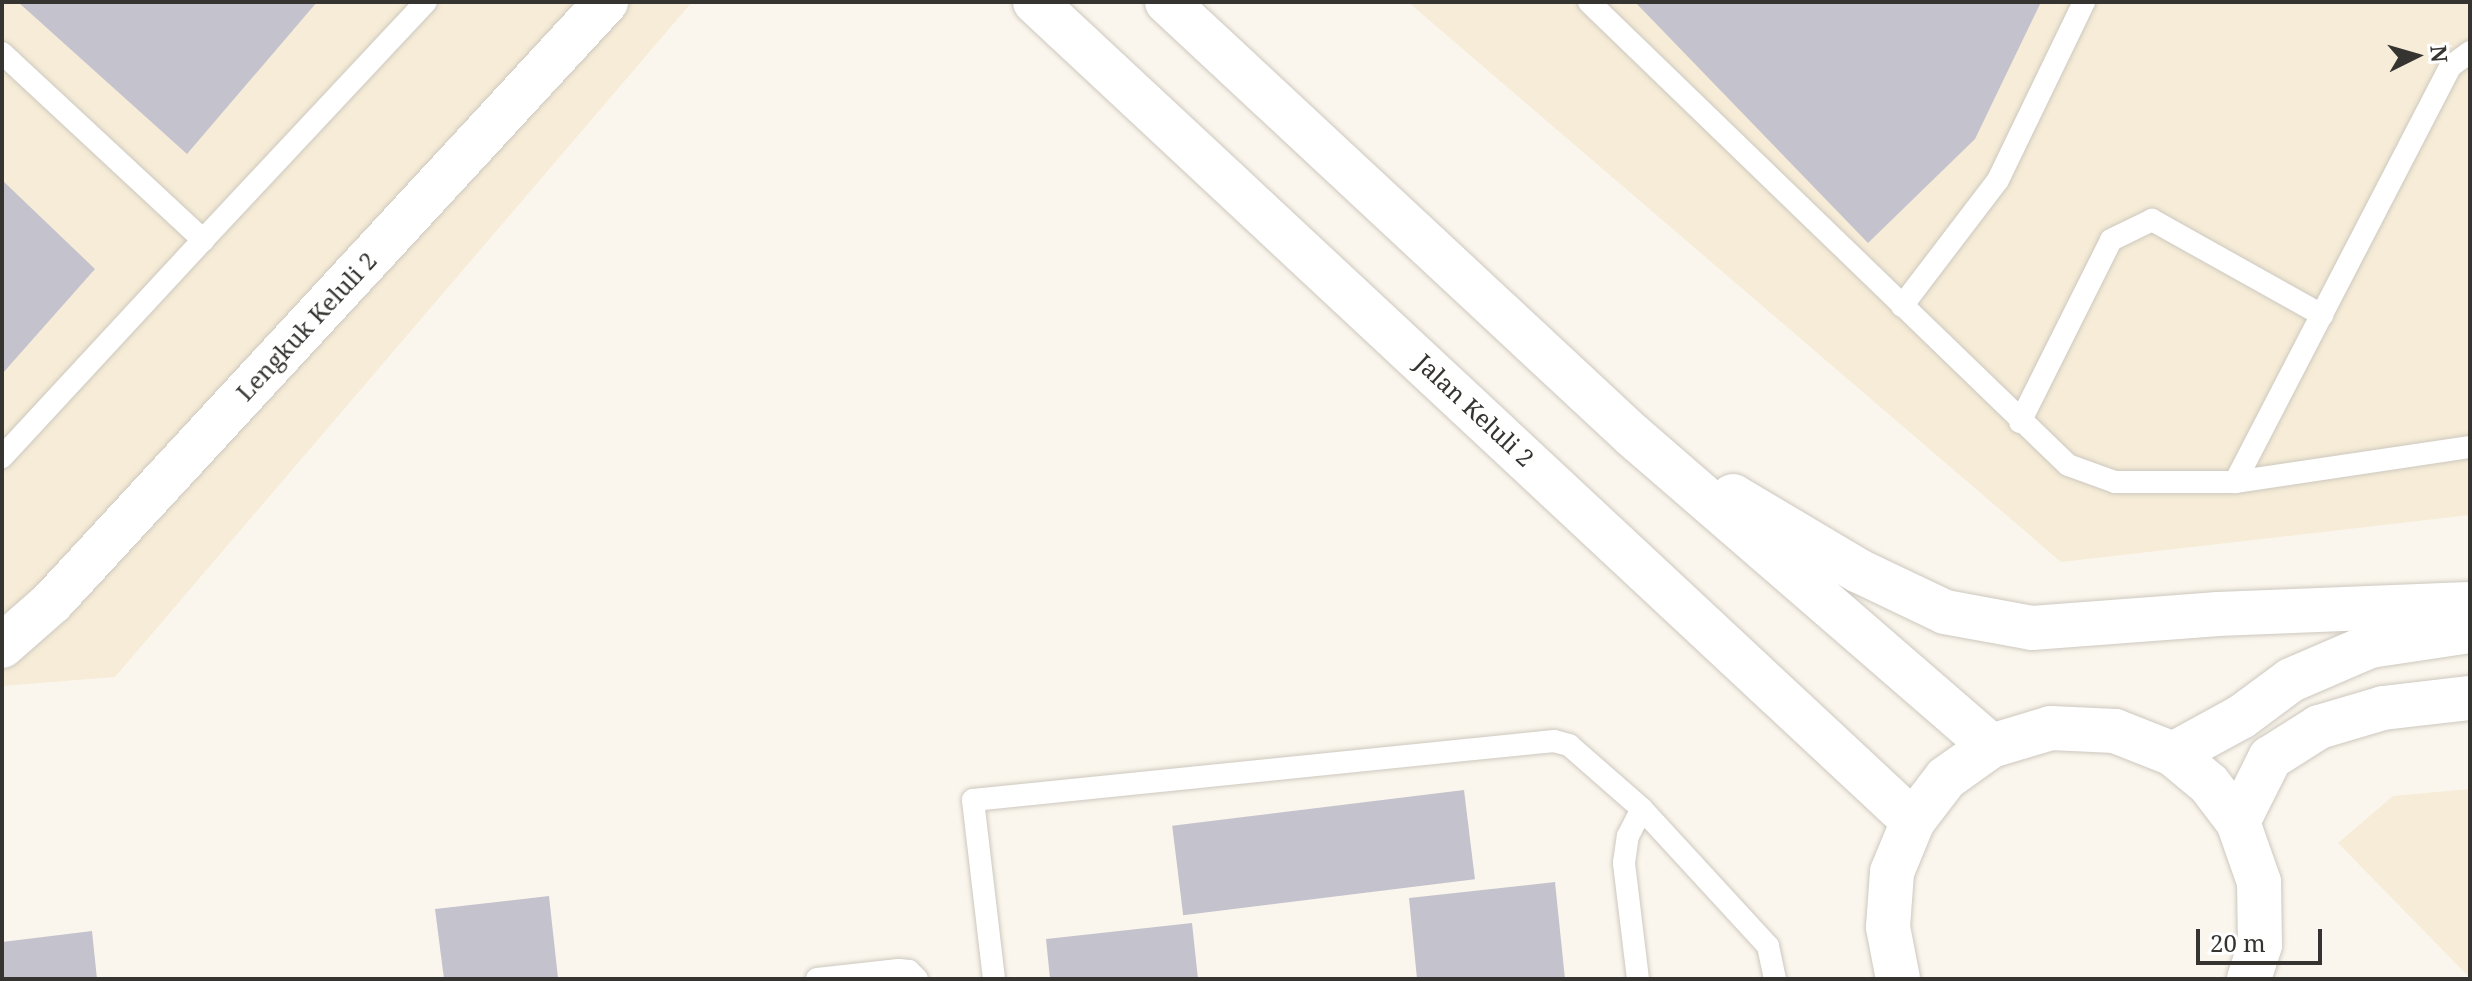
<!DOCTYPE html>
<html>
<head>
<meta charset="utf-8">
<style>
  body { margin:0 }
  #map { position:relative; width:2472px; height:981px; overflow:hidden; background:#fbf6ed; font-family:"Noto Serif",serif }
  div>[style] { position:absolute }
  [style*='--x'] { left:calc(var(--x)*1px); top:calc(var(--y)*1px); width:calc(var(--w)*1px); rotate:calc(var(--a)*1deg) }
  .industrial>* { inset:0; background:#f6ecd7 }
  .building>* { inset:0; background:#c4c3cd; transform-origin:0 0 }
  .roads { filter:drop-shadow(0 0 2px #cdc8bf) drop-shadow(0 0 2px #cdc8bf) }
  .service>* { height:22px; margin:-11px; padding:0 11px; transform-origin:11px; border-radius:11px; background:#fff }
  .minor>* { height:44px; margin:-22px; padding:0 22px; transform-origin:22px; border-radius:22px; background:#fff }
  .tertiary>* { height:44px; margin:-22px; padding:0 22px; transform-origin:22px; border-radius:22px; background:#fff }
  span { translate:-50% -50%; white-space:nowrap; text-align:center; line-height:1.15; -webkit-text-stroke:8px #fff; paint-order:stroke }
  .street-label { font-size:24px; color:#353430 }
  .frame { position:absolute; inset:0; border:4px solid #353430; pointer-events:none }
  .north { position:absolute; left:2376px; top:16px; width:80px; height:80px; -webkit-text-stroke:6px #fff; paint-order:stroke; rotate:85deg; font-size:22px; font-weight:700; line-height:32px; text-align:center; color:#353430 }
  .north::after { content:''; display:block; margin:auto; width:28px; height:36px; background:#353430; clip-path:polygon(50% 0,100% 100%,50% 72%,0 100%) }
  .scale { position:absolute; left:2196px; top:929px; width:126px; height:36px; box-sizing:border-box; border:4px solid #353430; border-top:0; padding-left:10px; font-size:24px; line-height:28px; white-space:nowrap; color:#353430; -webkit-text-stroke:6px #fff; paint-order:stroke }
</style>
</head>
<body>
<div id="map">
  <div class="industrial">
    <div style="clip-path:polygon(2px 2px,692px 2px,115px 677px,2px 686px)"></div>
    <div style="clip-path:polygon(1408px 2px,2470px 2px,2470px 515px,2061px 562px)"></div>
    <div style="clip-path:polygon(2470px 789px,2470px 978px,2338px 843px,2393px 796px)"></div>
  </div>
  <div class="building">
    <div style="clip-path:polygon(18px 2px,317px 2px,187px 154px)"></div>
    <div style="clip-path:polygon(1635px 2px,2041px 2px,1975px 139px,1868px 243px)"></div>
    <div style="clip-path:polygon(2px 180px,95px 269px,2px 374px)"></div>
    <div style="left:1464px;top:790px;width:90px;height:294px;rotate:83deg"></div>
    <div style="clip-path:polygon(1555px 882px,1565px 979px,1417px 979px,1409px 898px)"></div>
    <div style="clip-path:polygon(549px 896px,558px 978px,444px 979px,435px 909px)"></div>
    <div style="clip-path:polygon(1192px 923px,1198px 979px,1050px 979px,1046px 939px)"></div>
    <div style="clip-path:polygon(92px 931px,97px 979px,2px 979px,2px 942px)"></div>
  </div>
  <div class="roads">
    <div class="service">
      <div style="--x:1589;--y:2;--w:666;--a:44.03"></div>
      <div style="--x:2068;--y:465;--w:50;--a:19.9"></div>
      <div style="--x:2115;--y:482;--w:120;--a:0"></div>
      <div style="--x:2235;--y:482;--w:238;--a:-8.5"></div>
      <div style="--x:2;--y:53;--w:275;--a:42.9"></div>
      <div style="--x:203;--y:240;--w:296;--a:132.8"></div>
      <div style="--x:203;--y:240;--w:326;--a:-46.9"></div>
      <div style="--x:1902;--y:306;--w:158;--a:-52.7"></div>
      <div style="--x:1998;--y:180;--w:198;--a:-64.2"></div>
      <div style="--x:2020;--y:422;--w:203;--a:-63.4"></div>
      <div style="--x:2111;--y:240;--w:46;--a:-26"></div>
      <div style="--x:2152;--y:220;--w:195;--a:29.2"></div>
      <div style="--x:2235;--y:482;--w:469;--a:-62.6"></div>
      <div style="--x:2451;--y:66;--w:24;--a:-36"></div>
      <div style="--x:817;--y:979;--w:82;--a:-6.3"></div>
      <div style="--x:899;--y:970;--w:10;--a:6"></div>
      <div style="--x:909;--y:971;--w:11;--a:45"></div>
      <div style="--x:994;--y:979;--w:180;--a:-96.7"></div>
      <div style="--x:973;--y:800;--w:584;--a:-5.8"></div>
      <div style="--x:1554;--y:741;--w:16;--a:15"></div>
      <div style="--x:1569;--y:745;--w:97;--a:41.2"></div>
      <div style="--x:1642;--y:809;--w:186;--a:47.4"></div>
      <div style="--x:1768;--y:946;--w:34;--a:78"></div>
      <div style="--x:1638;--y:979;--w:117;--a:-96.9"></div>
      <div style="--x:1624;--y:863;--w:27;--a:-82"></div>
      <div style="--x:1628;--y:836;--w:30;--a:-63"></div>
    </div>
    <div class="minor">
      <div style="--x:2;--y:646;--w:67;--a:-41.3"></div>
      <div style="--x:52;--y:602;--w:817;--a:-47.28"></div>
    </div>
    <div class="tertiary">
      <div style="--x:1035;--y:2;--w:1201;--a:43.01"></div>
      <div style="--x:1167;--y:2;--w:635;--a:42.96"></div>
      <div style="--x:1632;--y:435;--w:475;--a:40.9"></div>
      <div style="--x:1733;--y:496;--w:147;--a:30.8"></div>
      <div style="--x:1859;--y:571;--w:95;--a:25.5"></div>
      <div style="--x:1945;--y:612;--w:88;--a:10.4"></div>
      <div style="--x:2032;--y:628;--w:187;--a:-4.3"></div>
      <div style="--x:2218;--y:614;--w:252;--a:-2.3"></div>
      <div style="--x:2173;--y:754;--w:77;--a:-28.6"></div>
      <div style="--x:2241;--y:717;--w:62;--a:-36.5"></div>
      <div style="--x:2291;--y:680;--w:86;--a:-23.3"></div>
      <div style="--x:2370;--y:646;--w:101;--a:-8.5"></div>
      <div style="--x:2238;--y:822;--w:72;--a:-63.4"></div>
      <div style="--x:2270;--y:758;--w:58;--a:-32.3"></div>
      <div style="--x:2319;--y:727;--w:67;--a:-16.5"></div>
      <div style="--x:2383;--y:708;--w:88;--a:-6.6"></div>
      <div style="--x:1898;--y:979;--w:53;--a:-100.9"></div>
      <div style="--x:1888;--y:927;--w:55;--a:-85.8"></div>
      <div style="--x:1892;--y:872;--w:55;--a:-67.6"></div>
      <div style="--x:1913;--y:821;--w:54;--a:-52.5"></div>
      <div style="--x:1946;--y:778;--w:55;--a:-35.4"></div>
      <div style="--x:1991;--y:746;--w:63;--a:-16.7"></div>
      <div style="--x:2051;--y:728;--w:64;--a:2.7"></div>
      <div style="--x:2115;--y:731;--w:62;--a:21.6"></div>
      <div style="--x:2173;--y:754;--w:47;--a:39.8"></div>
      <div style="--x:2209;--y:784;--w:48;--a:52.7"></div>
      <div style="--x:2238;--y:822;--w:64;--a:70.7"></div>
      <div style="--x:2259;--y:882;--w:63;--a:89.1"></div>
      <div style="--x:2260;--y:945;--w:36;--a:108"></div>
    </div>
  </div>
  <div class="street-label">
    <span style="left:306px;top:326px;rotate:-47deg">Lengkuk Keluli 2</span>
    <span style="left:1475px;top:410px;rotate:43deg">Jalan Keluli 2</span>
  </div>
  <div class="frame"></div>
  <div class="north">N</div>
  <div class="scale">20 m</div>
</div>
</body>
</html>
